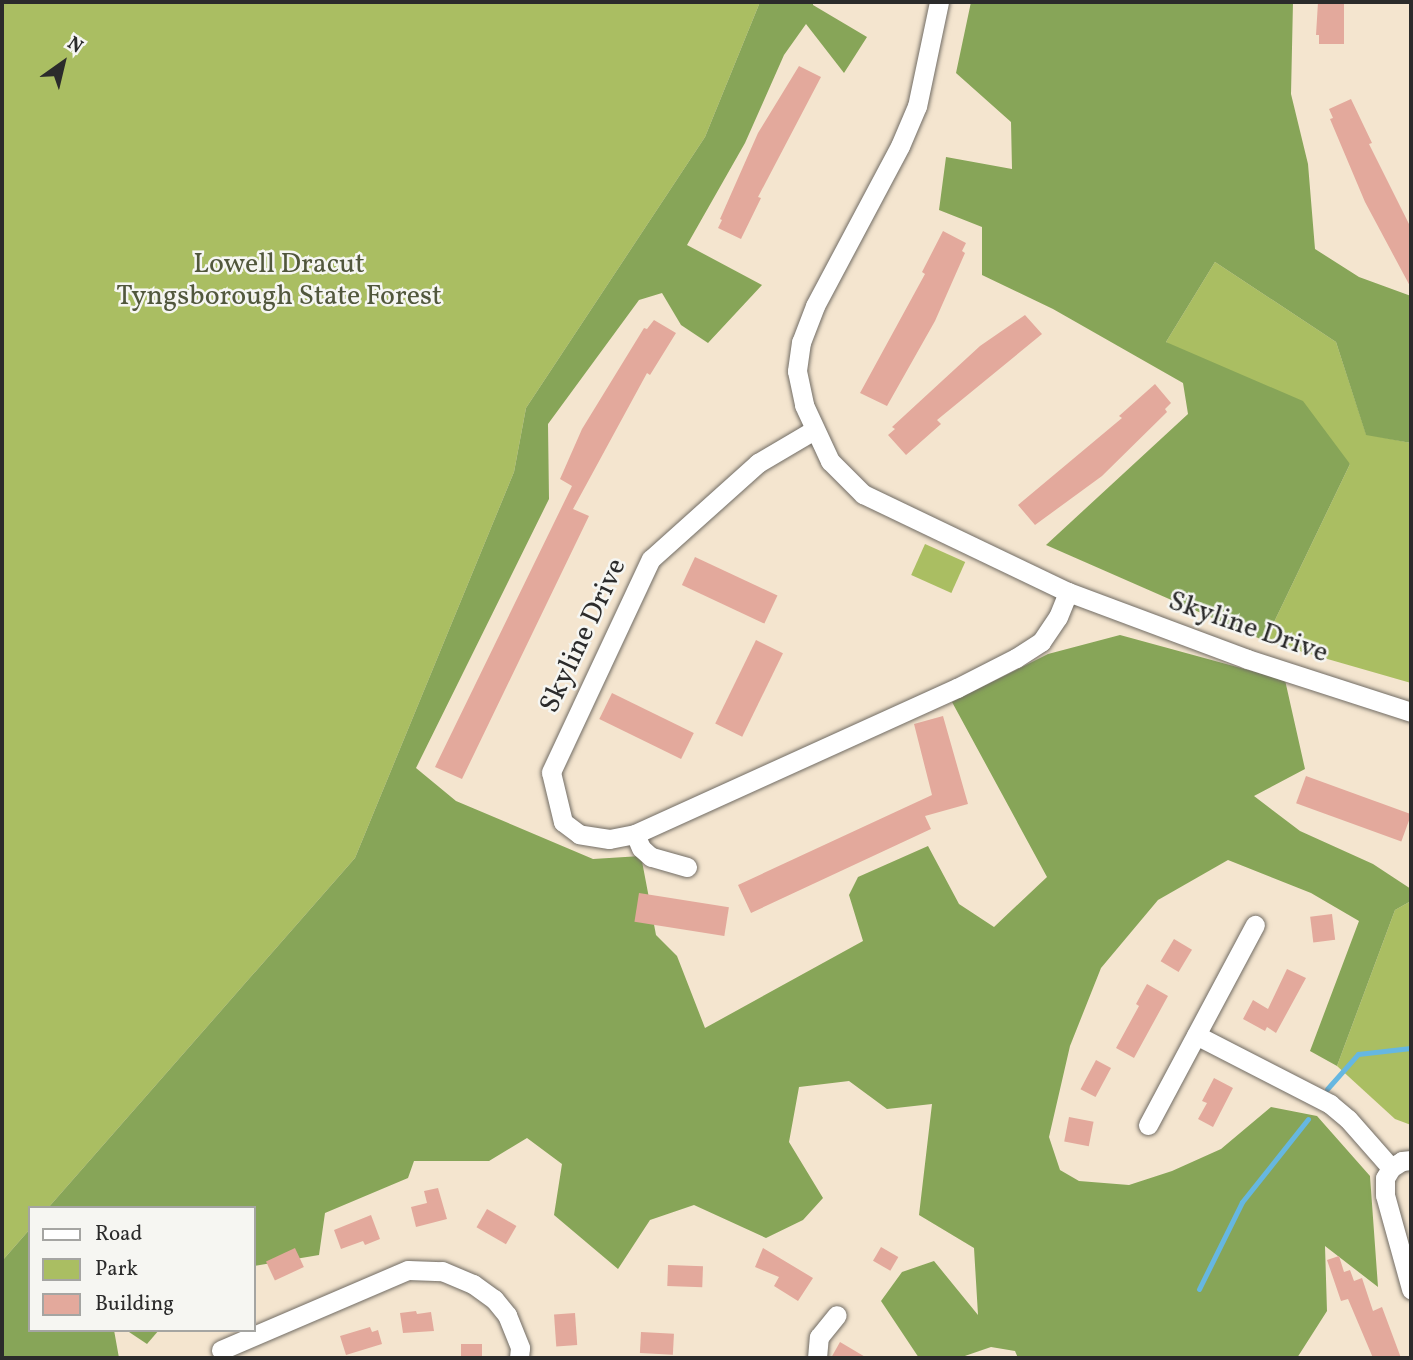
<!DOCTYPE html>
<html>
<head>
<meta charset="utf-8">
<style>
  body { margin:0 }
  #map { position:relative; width:1413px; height:1360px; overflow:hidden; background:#f4e5cf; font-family:Vollkorn,serif }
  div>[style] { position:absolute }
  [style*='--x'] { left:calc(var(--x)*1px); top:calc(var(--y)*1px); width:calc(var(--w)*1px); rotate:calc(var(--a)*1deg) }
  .green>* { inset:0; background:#aabe62; transform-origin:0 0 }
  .forest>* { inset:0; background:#87a558 }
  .stream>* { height:5px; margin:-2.5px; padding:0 2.5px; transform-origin:2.5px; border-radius:2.5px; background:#66b7e1 }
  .building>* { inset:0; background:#e3a99c; transform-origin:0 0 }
  .roads { filter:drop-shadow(0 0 2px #716c64) drop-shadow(0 0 2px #716c64) }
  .street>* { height:19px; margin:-9.5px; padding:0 9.5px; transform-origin:9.5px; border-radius:9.5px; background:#fff }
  span { translate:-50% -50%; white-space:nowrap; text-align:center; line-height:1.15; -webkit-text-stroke:5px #f6f6f2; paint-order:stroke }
  .park-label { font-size:28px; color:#51573c }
  .street-label { font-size:28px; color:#2b2b2b }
  .frame { position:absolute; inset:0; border:4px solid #2b2b2b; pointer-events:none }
  .legend { position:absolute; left:28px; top:1206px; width:228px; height:126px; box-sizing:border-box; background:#f6f6f2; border:2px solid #a5a5a2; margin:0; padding:9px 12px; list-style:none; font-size:21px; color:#2b2b2b }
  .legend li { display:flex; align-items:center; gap:14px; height:35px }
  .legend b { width:35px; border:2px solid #a5a5a2 }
  .north { position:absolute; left:28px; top:28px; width:70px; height:70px; -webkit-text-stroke:5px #f6f6f2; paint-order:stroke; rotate:34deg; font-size:19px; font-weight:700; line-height:28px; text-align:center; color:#2b2b2b }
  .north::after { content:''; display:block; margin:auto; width:24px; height:32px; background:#2b2b2b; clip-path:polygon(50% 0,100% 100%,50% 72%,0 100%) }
</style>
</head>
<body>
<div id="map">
  <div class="green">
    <div style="clip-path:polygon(2px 2px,760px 2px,705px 137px,526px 408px,514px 472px,355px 858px,48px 1208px,30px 1208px,30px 1229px,2px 1261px)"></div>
    <div style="clip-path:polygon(1215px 262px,1336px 342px,1366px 434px,1411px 443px,1411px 683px,1265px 641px,1350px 464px,1166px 342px)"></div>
    <div style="left:925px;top:544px;width:44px;height:34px;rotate:24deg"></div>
    <div style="clip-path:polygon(1411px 901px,1411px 1125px,1395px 1119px,1337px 1066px,1395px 910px)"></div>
  </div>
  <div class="forest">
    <div style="clip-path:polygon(760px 2px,813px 2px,813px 5px,867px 37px,844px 73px,806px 24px,784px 55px,745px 143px,687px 245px,762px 285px,708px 343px,681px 325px,662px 293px,639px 300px,548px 424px,549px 499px,416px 768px,456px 801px,593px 859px,641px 856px,656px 935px,677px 956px,705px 1028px,863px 941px,849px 895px,858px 877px,928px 846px,959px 904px,994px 927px,1047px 877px,952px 702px,1048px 654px,1120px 635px,1285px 680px,1305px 769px,1254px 796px,1300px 831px,1373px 864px,1411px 889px,1411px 901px,1395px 910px,1337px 1066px,1310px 1051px,1359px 921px,1311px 893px,1228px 860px,1158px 900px,1101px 968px,1070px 1046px,1049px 1137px,1060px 1170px,1079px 1181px,1129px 1185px,1172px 1171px,1221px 1149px,1271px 1107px,1317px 1116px,1370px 1176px,1378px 1287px,1325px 1246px,1327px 1311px,1297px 1358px,1018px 1358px,1015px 1351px,991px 1347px,959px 1358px,919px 1358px,881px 1301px,902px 1272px,934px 1261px,978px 1315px,974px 1248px,919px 1215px,932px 1104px,887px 1109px,849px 1081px,799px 1087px,789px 1142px,823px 1198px,803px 1220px,766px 1238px,694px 1205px,650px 1220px,618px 1269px,554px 1215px,562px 1164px,527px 1138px,489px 1161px,414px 1161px,408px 1178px,325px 1213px,319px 1255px,254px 1266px,254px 1208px,48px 1208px,355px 858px,514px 472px,526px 408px,705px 137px)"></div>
    <div style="clip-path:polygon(971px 2px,1293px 2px,1291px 94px,1308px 164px,1315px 249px,1359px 277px,1411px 296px,1411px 443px,1366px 435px,1336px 342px,1215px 262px,1166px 342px,1303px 401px,1350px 464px,1265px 641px,1046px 545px,1188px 414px,1183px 383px,1053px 309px,982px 275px,982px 227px,939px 210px,946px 157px,1012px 169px,1011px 122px,956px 73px)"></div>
    <div style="clip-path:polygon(30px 1229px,30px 1330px,114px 1330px,119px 1358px,2px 1358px,2px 1261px)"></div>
    <div style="clip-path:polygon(126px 1330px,159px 1330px,147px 1344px)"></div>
  </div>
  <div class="stream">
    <div style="--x:1327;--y:1089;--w:47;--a:-48.5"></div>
    <div style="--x:1358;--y:1054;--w:53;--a:-6.5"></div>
    <div style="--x:1199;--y:1289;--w:97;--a:-63.7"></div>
    <div style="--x:1242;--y:1202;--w:106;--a:-51.5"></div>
  </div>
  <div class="building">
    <div style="clip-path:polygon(1318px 2px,1344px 2px,1344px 44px,1319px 44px,1319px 35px,1316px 35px)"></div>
    <div style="clip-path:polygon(799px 66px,821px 77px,758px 197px,761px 198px,741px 239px,718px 228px,722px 220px,720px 219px,758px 133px)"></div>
    <div style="clip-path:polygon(1351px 99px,1372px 143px,1369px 144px,1411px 228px,1411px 288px,1365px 202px,1330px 119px,1333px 118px,1329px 109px)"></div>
    <div style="clip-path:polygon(943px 231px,966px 243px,962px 251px,965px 253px,935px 321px,887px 406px,860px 393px,925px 274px,922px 272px)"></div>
    <div style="clip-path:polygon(1025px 315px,1042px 334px,937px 420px,941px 424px,906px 455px,888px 435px,895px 429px,892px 427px,980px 346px)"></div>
    <div style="clip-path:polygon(654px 320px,676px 333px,650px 375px,647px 373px,573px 509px,589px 516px,462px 779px,435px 767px,572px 486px,560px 479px,582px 429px,644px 328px,647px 329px)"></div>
    <div style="clip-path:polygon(1155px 384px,1171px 403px,1165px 409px,1167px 412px,1102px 476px,1035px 525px,1018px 505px,1122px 418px,1119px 416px)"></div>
    <div style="left:695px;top:557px;width:91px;height:31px;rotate:25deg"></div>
    <div style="left:756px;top:640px;width:30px;height:93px;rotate:26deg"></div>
    <div style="left:612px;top:693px;width:91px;height:29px;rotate:26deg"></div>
    <div style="clip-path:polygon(943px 716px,968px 804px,925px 816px,931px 829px,751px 913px,738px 885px,932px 795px,914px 724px)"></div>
    <div style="left:1306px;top:776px;width:112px;height:29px;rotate:20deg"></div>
    <div style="left:639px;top:893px;width:91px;height:29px;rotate:9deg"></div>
    <div style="left:1332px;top:914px;width:26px;height:22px;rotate:83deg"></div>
    <div style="left:1174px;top:939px;width:21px;height:26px;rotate:31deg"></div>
    <div style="clip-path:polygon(1287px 969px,1306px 978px,1276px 1033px,1267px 1027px,1265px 1031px,1243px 1019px,1253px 1000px,1268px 1009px)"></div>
    <div style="clip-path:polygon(1147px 984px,1168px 996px,1134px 1058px,1116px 1048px,1139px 1006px,1136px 1004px)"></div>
    <div style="left:1096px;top:1060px;width:17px;height:33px;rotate:28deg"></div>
    <div style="clip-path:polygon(1214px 1078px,1233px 1088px,1213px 1127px,1198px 1119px,1207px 1103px,1202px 1101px)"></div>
    <div style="left:1069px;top:1117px;width:25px;height:25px;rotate:11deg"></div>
    <div style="clip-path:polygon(438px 1188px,447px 1219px,416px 1227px,411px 1207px,427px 1203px,424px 1191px)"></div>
    <div style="left:487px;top:1209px;width:34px;height:21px;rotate:30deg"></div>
    <div style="clip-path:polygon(371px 1215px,380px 1239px,365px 1245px,363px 1241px,341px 1249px,334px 1230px)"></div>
    <div style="left:881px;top:1247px;width:20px;height:16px;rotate:30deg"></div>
    <div style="left:295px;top:1248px;width:21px;height:32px;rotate:65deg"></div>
    <div style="clip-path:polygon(763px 1248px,813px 1278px,798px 1301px,774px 1286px,779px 1277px,755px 1267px)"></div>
    <div style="clip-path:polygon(1339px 1256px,1344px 1272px,1350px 1270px,1354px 1281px,1362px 1278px,1373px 1311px,1382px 1307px,1401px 1358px,1373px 1358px,1348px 1299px,1341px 1301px,1327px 1260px)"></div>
    <div style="left:668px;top:1265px;width:35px;height:21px;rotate:2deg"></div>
    <div style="clip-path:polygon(416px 1311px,417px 1314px,431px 1312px,434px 1331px,403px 1333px,400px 1313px)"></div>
    <div style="left:575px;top:1313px;width:32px;height:21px;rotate:86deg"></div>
    <div style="clip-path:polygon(370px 1327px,372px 1332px,378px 1330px,382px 1344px,346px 1355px,340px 1336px)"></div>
    <div style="left:641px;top:1332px;width:33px;height:21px;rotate:3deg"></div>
    <div style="clip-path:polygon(840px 1342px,867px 1358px,831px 1358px)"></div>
    <div style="left:461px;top:1344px;width:21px;height:14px"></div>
  </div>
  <div class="roads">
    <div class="street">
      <div style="--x:939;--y:2;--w:106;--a:101.9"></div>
      <div style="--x:917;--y:106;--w:43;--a:113"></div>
      <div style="--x:900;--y:146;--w:181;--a:118"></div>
      <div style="--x:815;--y:306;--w:39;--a:111"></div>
      <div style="--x:801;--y:342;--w:29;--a:98"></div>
      <div style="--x:797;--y:371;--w:35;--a:78"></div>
      <div style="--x:804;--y:405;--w:62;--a:65.1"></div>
      <div style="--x:830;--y:461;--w:47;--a:45"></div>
      <div style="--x:863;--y:494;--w:227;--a:25.6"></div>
      <div style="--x:1068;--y:592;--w:191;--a:20.5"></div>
      <div style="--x:1247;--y:659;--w:172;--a:17.9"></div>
      <div style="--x:635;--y:834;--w:354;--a:-24.4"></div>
      <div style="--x:957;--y:688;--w:66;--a:-27"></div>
      <div style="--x:1016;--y:658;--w:30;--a:-33"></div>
      <div style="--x:1041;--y:642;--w:30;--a:-56"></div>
      <div style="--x:1058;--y:617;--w:27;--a:-68"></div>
      <div style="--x:687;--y:867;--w:37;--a:-164"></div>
      <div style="--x:651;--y:857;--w:13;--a:-138"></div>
      <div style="--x:641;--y:848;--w:15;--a:-113"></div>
      <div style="--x:635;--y:834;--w:26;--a:169"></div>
      <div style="--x:609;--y:839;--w:30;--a:-171"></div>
      <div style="--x:579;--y:834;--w:20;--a:-143"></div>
      <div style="--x:563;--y:822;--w:51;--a:-103.5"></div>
      <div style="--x:551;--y:772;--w:235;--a:-64.9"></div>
      <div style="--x:651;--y:559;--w:144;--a:-41.9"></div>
      <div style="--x:758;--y:463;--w:65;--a:-30.5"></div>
      <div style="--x:1196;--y:1035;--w:151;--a:27.2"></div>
      <div style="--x:1330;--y:1104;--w:23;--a:40"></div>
      <div style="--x:1348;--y:1119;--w:65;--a:48.7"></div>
      <div style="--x:1148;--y:1125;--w:227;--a:-61.9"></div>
      <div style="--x:1411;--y:1160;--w:9;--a:174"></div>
      <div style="--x:1402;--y:1161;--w:13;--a:148"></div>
      <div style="--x:1391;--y:1168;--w:12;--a:121"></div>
      <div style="--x:1385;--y:1178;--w:17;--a:90"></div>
      <div style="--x:1385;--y:1195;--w:98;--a:74.5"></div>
      <div style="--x:221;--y:1350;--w:203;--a:-23.2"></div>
      <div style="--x:408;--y:1270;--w:34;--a:2"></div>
      <div style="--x:442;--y:1271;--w:34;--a:23"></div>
      <div style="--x:473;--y:1284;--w:26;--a:36"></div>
      <div style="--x:494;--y:1299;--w:21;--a:51"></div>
      <div style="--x:507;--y:1315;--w:35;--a:68"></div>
      <div style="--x:520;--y:1348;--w:10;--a:96"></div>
      <div style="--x:817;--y:1358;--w:21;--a:-85"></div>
      <div style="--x:819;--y:1337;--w:28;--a:-51"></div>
    </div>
  </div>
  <div class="park-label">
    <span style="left:279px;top:281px">Lowell Dracut<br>Tyngsborough State Forest</span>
  </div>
  <div class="street-label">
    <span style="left:1248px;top:628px;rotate:19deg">Skyline Drive</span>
    <span style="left:584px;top:636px;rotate:-65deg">Skyline Drive</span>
  </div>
  <div class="frame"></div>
  <ul class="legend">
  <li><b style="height:9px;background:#fff"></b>Road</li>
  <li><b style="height:19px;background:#aabe62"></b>Park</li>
  <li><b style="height:19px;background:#e3a99c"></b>Building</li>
  </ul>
  <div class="north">N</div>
</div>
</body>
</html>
